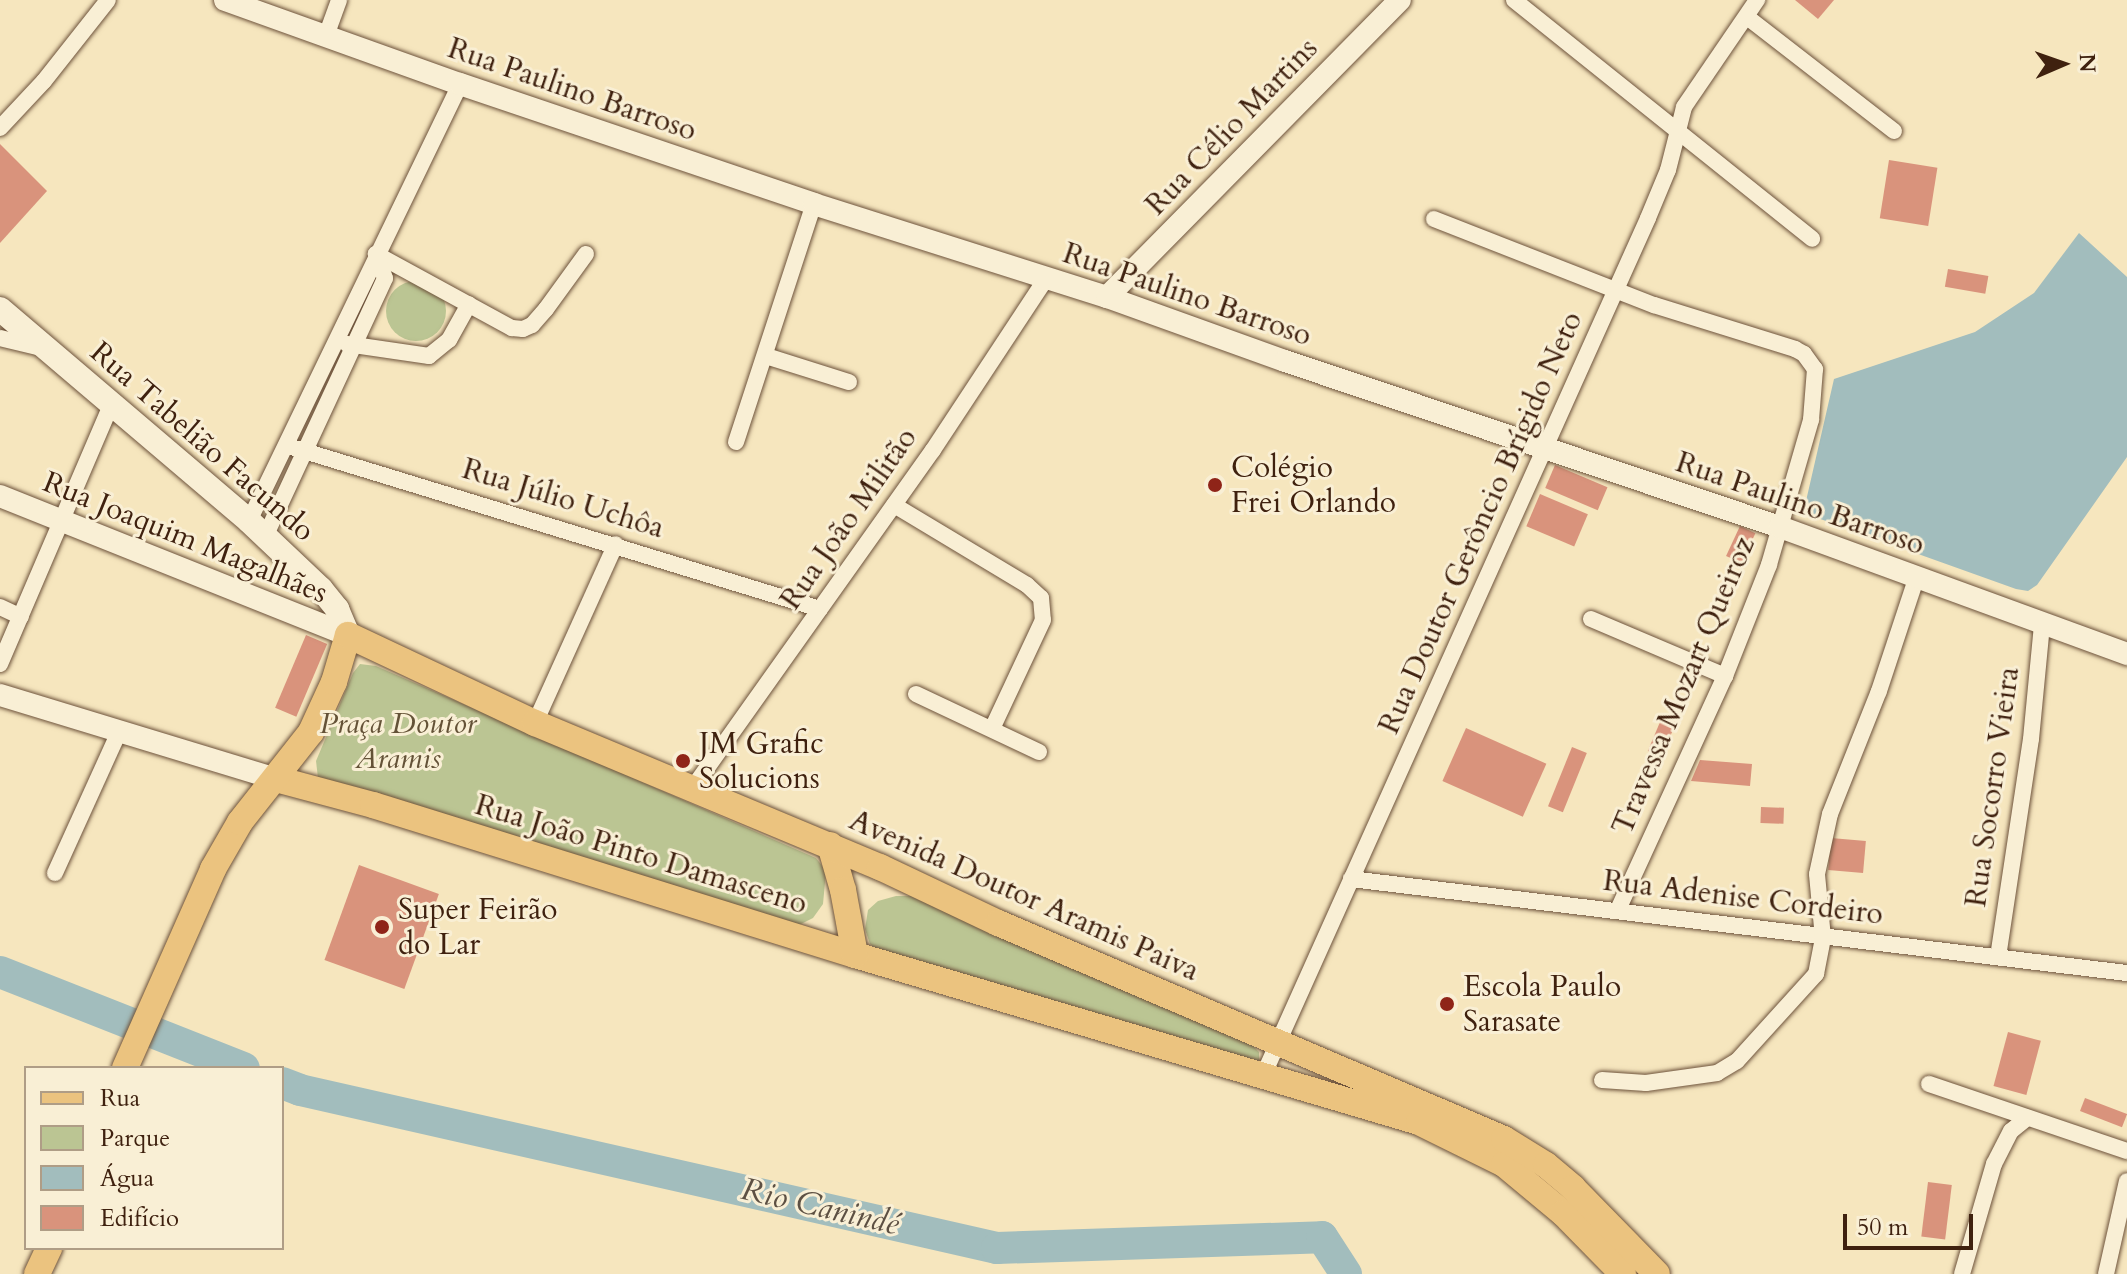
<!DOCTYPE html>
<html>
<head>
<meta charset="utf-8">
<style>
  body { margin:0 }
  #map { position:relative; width:2127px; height:1274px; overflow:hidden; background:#f6e6be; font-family:Cardo,serif }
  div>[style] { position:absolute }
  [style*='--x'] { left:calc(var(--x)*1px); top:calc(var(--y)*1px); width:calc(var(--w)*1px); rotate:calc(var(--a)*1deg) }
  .green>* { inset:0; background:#bbc593 }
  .round { border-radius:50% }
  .water>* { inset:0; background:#a2bdbd }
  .river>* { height:32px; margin:-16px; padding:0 16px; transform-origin:16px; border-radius:16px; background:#a2bdbd }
  .building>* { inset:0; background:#d9937c; transform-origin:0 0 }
  .roads { filter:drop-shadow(0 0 2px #6d523b) drop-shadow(0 0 2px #6d523b) }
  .minor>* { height:16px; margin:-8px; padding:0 8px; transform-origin:8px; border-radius:8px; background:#f9efd5 }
  .tertiary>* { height:22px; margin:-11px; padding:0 11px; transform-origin:11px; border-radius:11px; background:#f9efd5 }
  .secondary>* { height:24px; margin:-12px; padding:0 12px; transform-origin:12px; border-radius:12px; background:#f9efd5 }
  .primary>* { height:26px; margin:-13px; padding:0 13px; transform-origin:13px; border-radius:13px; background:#ebc37f }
  .dots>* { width:22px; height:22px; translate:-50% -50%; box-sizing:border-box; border:4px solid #f9efd5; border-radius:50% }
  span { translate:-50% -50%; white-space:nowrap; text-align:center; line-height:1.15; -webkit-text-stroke:6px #f9efd5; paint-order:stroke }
  .street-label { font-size:30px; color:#3f210f }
  .poi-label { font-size:30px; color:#3f210f }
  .left { translate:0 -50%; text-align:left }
  .park-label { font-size:30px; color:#645237; font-style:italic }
  .water-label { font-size:32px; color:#5d5043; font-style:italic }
  .legend { position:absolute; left:24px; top:1066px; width:260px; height:184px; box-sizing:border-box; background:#f9efd5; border:2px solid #af9d86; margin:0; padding:10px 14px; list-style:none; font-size:24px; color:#3f210f }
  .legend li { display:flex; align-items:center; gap:16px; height:40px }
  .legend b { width:40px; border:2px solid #af9d86 }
  .north { position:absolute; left:2023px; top:24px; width:80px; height:80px; -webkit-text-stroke:6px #f9efd5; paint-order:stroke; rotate:88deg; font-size:22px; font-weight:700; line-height:32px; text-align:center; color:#3f210f }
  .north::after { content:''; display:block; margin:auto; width:28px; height:36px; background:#3f210f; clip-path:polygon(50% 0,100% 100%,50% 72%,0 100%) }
  .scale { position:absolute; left:1843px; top:1214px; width:130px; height:36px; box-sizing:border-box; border:4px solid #3f210f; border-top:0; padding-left:10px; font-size:24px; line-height:28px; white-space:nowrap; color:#3f210f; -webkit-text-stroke:6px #f9efd5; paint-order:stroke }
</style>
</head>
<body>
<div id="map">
  <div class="green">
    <div class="round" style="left:386px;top:281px;width:60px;height:60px"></div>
    <div style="clip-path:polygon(360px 664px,376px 666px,816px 858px,826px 871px,823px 904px,813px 918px,797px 926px,318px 778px,316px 761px,353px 673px)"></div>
    <div style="clip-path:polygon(896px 896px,914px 896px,1253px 1046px,1259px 1052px,1259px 1060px,1249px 1062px,882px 954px,870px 944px,865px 929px,868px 910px,878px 901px)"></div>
  </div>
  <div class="water">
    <div style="clip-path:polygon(2079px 233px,2127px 277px,2127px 457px,2037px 585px,2028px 591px,2016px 589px,1812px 516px,1807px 510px,1806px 501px,1834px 379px,1975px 332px,2034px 293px)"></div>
  </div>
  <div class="river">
    <div style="--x:0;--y:972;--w:262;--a:21.5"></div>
    <div style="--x:282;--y:1083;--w:19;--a:21"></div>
    <div style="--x:300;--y:1090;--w:715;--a:12.77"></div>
    <div style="--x:997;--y:1248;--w:325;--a:-1.9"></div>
    <div style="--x:1322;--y:1237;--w:44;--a:57"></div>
  </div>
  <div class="building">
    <div style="clip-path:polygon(1795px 0,1834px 0,1818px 19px)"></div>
    <div style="clip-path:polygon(0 144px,47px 191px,0 243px)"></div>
    <div style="left:1889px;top:160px;width:49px;height:59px;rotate:9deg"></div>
    <div style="left:1948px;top:269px;width:41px;height:18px;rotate:10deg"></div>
    <div style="left:1555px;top:465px;width:57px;height:25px;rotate:23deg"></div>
    <div style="left:1540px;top:494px;width:52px;height:35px;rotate:23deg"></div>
    <div style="left:1740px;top:526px;width:17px;height:33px;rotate:25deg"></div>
    <div style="left:306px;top:635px;width:23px;height:79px;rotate:23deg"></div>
    <div style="left:1663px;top:715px;width:15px;height:39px;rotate:23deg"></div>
    <div style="left:1466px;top:728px;width:88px;height:58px;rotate:24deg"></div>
    <div style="left:1572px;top:747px;width:16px;height:64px;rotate:22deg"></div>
    <div style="clip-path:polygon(1700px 760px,1752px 764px,1750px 786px,1691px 781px)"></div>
    <div style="left:1761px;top:807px;width:23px;height:16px;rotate:2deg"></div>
    <div style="left:1831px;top:838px;width:35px;height:32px;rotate:5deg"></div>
    <div style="left:359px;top:865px;width:85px;height:101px;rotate:20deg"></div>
    <div style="left:2008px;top:1032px;width:34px;height:56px;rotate:15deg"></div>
    <div style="left:2085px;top:1098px;width:45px;height:14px;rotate:21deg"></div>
    <div style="left:1928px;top:1182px;width:24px;height:55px;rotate:7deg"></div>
  </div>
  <div class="roads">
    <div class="minor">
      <div style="--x:1514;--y:0;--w:382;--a:38.7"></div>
      <div style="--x:1747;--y:17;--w:186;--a:37.8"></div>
      <div style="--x:326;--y:36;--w:38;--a:-70"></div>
      <div style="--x:0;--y:128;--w:64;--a:-46.9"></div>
      <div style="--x:44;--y:81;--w:103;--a:-51.7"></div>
      <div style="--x:1434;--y:219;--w:236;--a:21.4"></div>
      <div style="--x:1654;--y:305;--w:148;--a:17.3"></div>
      <div style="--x:1795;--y:349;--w:10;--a:29"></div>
      <div style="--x:1804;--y:354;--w:19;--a:54"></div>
      <div style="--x:1815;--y:369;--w:51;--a:94.5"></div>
      <div style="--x:1811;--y:420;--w:151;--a:106.2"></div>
      <div style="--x:1769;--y:565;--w:119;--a:111.6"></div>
      <div style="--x:1725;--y:676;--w:257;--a:114.6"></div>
      <div style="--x:376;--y:254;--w:155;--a:28.6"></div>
      <div style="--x:512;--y:328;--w:11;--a:5"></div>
      <div style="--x:523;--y:329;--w:10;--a:-24"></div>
      <div style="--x:532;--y:325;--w:21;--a:-49"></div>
      <div style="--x:546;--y:309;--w:68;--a:-54"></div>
      <div style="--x:0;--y:338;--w:42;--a:13.7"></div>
      <div style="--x:347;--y:344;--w:83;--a:8.3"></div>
      <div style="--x:429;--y:356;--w:26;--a:-39"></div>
      <div style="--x:449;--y:340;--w:41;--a:-60.9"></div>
      <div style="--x:766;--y:356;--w:87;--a:17.4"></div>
      <div style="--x:736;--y:442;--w:250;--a:-71.9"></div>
      <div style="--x:288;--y:446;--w:556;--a:17.03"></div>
      <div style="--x:894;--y:505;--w:155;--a:31"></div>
      <div style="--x:1027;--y:585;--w:19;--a:43"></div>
      <div style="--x:1041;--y:598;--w:22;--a:85"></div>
      <div style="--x:1043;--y:620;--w:120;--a:115.1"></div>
      <div style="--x:249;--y:521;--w:485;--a:-64.2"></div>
      <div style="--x:265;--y:537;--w:285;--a:-65.1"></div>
      <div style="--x:385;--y:278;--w:26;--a:-111"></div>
      <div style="--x:0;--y:607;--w:23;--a:25"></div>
      <div style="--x:1591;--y:619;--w:146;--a:23"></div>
      <div style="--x:0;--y:664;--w:282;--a:-66.8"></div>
      <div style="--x:916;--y:694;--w:136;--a:25.2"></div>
      <div style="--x:535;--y:723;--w:196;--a:-65.7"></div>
      <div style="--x:692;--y:789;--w:416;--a:-54.6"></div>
      <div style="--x:933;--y:450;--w:207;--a:-56.6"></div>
      <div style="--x:55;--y:873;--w:155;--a:-65.6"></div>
      <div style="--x:1351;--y:879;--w:782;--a:6.91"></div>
      <div style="--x:1998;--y:957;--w:220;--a:-81.4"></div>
      <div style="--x:2031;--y:739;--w:115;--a:-84.5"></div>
      <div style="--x:1263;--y:1076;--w:940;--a:-65.83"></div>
      <div style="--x:1648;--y:218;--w:52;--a:-67.4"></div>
      <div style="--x:1668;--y:170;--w:65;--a:-75.7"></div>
      <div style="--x:1684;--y:107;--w:130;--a:-55.7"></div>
      <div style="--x:1602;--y:1080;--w:44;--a:3.9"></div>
      <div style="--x:1646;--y:1083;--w:72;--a:-8"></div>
      <div style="--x:1717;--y:1073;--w:23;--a:-31"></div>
      <div style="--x:1737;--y:1061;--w:118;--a:-47.8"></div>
      <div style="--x:1816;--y:974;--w:37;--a:-79"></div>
      <div style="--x:1823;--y:938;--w:64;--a:-95.4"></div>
      <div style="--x:1817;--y:874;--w:61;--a:-77.8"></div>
      <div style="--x:1830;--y:814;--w:132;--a:-68.3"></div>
      <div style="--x:1879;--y:691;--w:121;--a:-71.7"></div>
      <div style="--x:1929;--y:1084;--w:209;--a:18.7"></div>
      <div style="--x:1962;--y:1274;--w:115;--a:-73.8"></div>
      <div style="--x:1994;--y:1164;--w:37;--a:-63"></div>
      <div style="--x:2011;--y:1131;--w:21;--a:-39"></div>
      <div style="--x:2106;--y:1274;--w:95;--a:-77.3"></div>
    </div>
    <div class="tertiary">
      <div style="--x:225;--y:0;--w:250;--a:19.7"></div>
      <div style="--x:460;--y:84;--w:374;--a:18.7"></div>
      <div style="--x:814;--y:204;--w:307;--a:17.6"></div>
      <div style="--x:1107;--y:297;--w:189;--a:19.8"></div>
      <div style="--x:1285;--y:361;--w:522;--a:18.54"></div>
      <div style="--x:1780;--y:527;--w:370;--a:20.1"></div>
      <div style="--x:1107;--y:297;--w:417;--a:-45.4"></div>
      <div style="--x:0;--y:496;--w:375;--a:21.8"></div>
      <div style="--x:0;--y:695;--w:288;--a:16.9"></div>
    </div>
    <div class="secondary">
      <div style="--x:0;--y:309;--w:327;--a:40.4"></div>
      <div style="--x:249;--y:521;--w:99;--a:43.4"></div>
      <div style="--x:321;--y:589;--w:26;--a:51"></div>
      <div style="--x:337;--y:609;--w:28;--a:67"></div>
    </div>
    <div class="primary">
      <div style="--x:276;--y:779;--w:100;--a:15"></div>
      <div style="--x:373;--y:805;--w:505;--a:17.29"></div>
      <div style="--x:855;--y:955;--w:588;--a:16.49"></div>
      <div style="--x:1419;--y:1122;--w:95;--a:26.3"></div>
      <div style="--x:1504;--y:1164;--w:77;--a:39.7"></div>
      <div style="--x:1563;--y:1213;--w:86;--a:45.5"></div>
      <div style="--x:830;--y:845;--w:47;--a:73.9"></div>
      <div style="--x:843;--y:890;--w:66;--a:79.5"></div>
      <div style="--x:125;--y:1068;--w:218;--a:-66.1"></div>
      <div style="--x:213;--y:869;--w:54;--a:-60.1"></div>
      <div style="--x:240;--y:822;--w:115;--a:-51.7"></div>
      <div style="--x:311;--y:732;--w:55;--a:-65.3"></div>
      <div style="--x:334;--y:682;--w:49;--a:-73.4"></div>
      <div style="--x:348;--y:635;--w:207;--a:25.2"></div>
      <div style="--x:535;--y:723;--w:374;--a:22.7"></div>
      <div style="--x:880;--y:867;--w:131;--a:25.4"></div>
      <div style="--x:998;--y:923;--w:550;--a:23.12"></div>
      <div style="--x:1504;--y:1139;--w:49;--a:31.8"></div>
      <div style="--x:1546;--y:1165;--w:35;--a:40"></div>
      <div style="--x:1573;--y:1188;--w:120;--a:45.7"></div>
      <div style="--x:37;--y:1274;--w:29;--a:-65"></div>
    </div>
  </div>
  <div class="dots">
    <div style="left:1215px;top:485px;background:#8f2418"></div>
    <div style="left:683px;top:761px;background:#8f2418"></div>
    <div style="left:382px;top:927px;background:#8f2418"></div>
    <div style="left:1447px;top:1004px;background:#8f2418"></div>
  </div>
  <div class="street-label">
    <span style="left:572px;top:90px;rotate:19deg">Rua Paulino Barroso</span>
    <span style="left:1232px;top:127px;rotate:-46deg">Rua Célio Martins</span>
    <span style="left:1187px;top:295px;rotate:19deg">Rua Paulino Barroso</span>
    <span style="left:202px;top:442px;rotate:41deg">Rua Tabelião Facundo</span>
    <span style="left:563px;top:499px;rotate:17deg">Rua Júlio Uchôa</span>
    <span style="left:1800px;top:504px;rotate:19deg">Rua Paulino Barroso</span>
    <span style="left:849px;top:519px;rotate:-55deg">Rua João Militão</span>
    <span style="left:1481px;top:523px;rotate:-66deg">Rua Doutor Gerôncio Brígido Neto</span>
    <span style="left:185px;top:538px;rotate:22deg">Rua Joaquim Magalhães</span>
    <span style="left:1684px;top:686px;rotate:-67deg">Travessa Mozart Queiroz</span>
    <span style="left:1993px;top:787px;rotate:-82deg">Rua Socorro Vieira</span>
    <span style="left:641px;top:855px;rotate:17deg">Rua João Pinto Damasceno</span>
    <span style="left:1024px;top:896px;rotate:24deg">Avenida Doutor Aramis Paiva</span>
    <span style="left:1743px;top:898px;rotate:7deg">Rua Adenise Cordeiro</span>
  </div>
  <div class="poi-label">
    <span class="left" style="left:1231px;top:485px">Colégio<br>Frei Orlando</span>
    <span class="left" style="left:699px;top:761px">JM Grafic<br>Solucions</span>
    <span class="left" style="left:398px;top:927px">Super Feirão<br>do Lar</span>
    <span class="left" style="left:1463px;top:1004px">Escola Paulo<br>Sarasate</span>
  </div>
  <div class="park-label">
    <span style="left:398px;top:741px">Praça Doutor<br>Aramis</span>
  </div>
  <div class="water-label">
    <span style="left:820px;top:1207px;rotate:13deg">Rio Canindé</span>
  </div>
  <ul class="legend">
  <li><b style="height:10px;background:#ebc37f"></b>Rua</li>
  <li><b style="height:22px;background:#bbc593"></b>Parque</li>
  <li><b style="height:22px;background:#a2bdbd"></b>Água</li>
  <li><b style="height:22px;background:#d9937c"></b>Edifício</li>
  </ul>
  <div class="north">N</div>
  <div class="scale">50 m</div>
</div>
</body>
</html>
